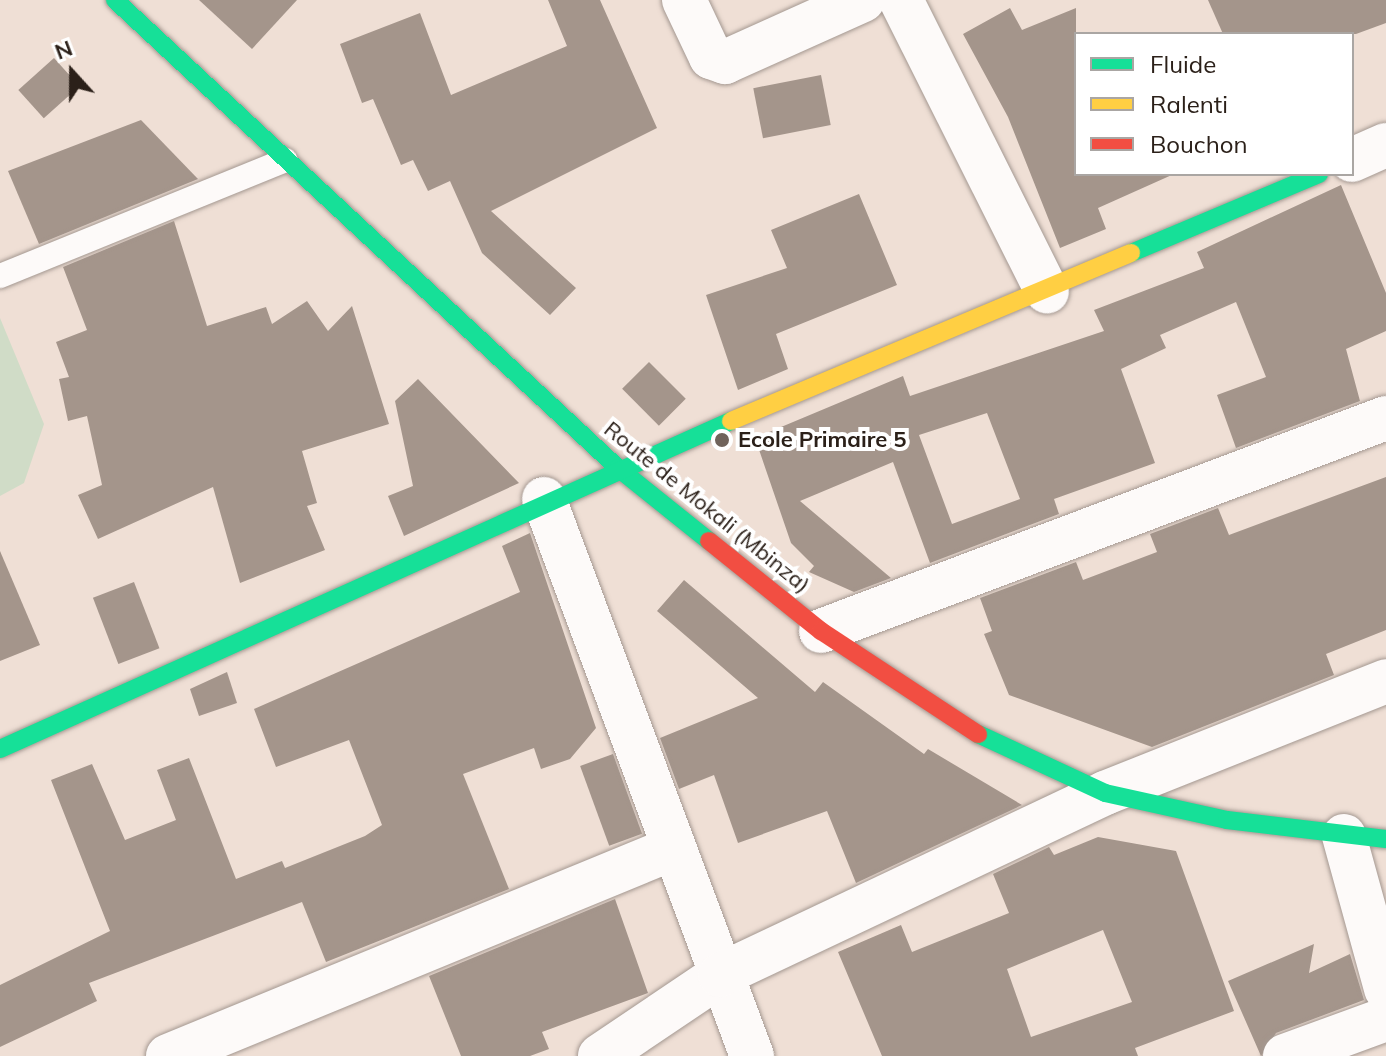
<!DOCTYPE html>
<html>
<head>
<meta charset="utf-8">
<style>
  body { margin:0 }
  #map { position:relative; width:1386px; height:1056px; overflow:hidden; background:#efdfd5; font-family:Mulish,sans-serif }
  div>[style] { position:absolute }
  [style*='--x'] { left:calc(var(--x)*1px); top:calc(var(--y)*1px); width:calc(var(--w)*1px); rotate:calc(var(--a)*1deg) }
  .green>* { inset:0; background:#d0dcc7 }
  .building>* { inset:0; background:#a4958b; transform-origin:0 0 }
  .roads { filter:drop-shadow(0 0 2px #a49891) drop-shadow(0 0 2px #a49891) }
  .lane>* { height:24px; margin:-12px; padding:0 12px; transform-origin:12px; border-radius:12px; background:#fdfaf9 }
  .street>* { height:44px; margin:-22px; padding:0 22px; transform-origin:22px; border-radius:22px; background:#fdfaf9 }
  .fast>* { height:18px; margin:-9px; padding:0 9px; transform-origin:9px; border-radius:9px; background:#16e098 }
  .slow>* { height:18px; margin:-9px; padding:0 9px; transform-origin:9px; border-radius:9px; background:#ffcf43 }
  .jam>* { height:18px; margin:-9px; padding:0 9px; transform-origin:9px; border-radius:9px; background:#f24e42 }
  .dots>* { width:22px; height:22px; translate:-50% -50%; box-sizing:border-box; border:4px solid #fff; border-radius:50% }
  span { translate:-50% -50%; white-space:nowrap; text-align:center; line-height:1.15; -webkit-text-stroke:8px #fff; paint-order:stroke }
  .poi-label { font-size:22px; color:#2b2019; font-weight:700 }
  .left { translate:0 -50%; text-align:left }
  .street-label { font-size:22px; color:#2b2019 }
  .legend { position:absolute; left:1074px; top:32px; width:280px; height:144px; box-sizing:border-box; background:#fff; border:2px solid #aaa6a3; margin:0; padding:10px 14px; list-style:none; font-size:24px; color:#2b2019 }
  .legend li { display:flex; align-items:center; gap:16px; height:40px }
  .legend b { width:40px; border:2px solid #aaa6a3 }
  .north { position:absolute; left:32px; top:32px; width:80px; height:80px; -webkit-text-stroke:6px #fff; paint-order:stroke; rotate:339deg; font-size:22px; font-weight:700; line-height:32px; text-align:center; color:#2b2019 }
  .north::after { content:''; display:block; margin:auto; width:28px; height:36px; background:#2b2019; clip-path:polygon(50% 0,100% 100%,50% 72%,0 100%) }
</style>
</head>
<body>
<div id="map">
  <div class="green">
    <div style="clip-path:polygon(0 318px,44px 424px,24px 483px,0 496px)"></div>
  </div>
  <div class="building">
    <div style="clip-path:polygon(199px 0,297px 0,252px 49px)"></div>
    <div style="clip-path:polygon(548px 0,600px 0,657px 128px,491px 211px,576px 288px,550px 315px,482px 253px,450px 181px,428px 191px,413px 160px,401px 165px,373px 99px,362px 103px,340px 44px,420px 13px,451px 95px,567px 46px)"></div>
    <div style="clip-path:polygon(1208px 0,1386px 0,1386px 23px,1356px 34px,1223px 34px)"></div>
    <div style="clip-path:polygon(1010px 8px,1022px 30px,1076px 8px,1076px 174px,1174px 174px,1098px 208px,1106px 229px,1060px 248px,1008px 117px,963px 34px)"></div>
    <div style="left:54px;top:58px;width:38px;height:48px;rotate:48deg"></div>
    <div style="left:821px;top:75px;width:51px;height:69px;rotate:79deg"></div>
    <div style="clip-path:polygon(141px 120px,198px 179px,39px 244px,8px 171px)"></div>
    <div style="clip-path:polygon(evenodd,1341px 185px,1386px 293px,1386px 331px,1346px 349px,1360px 401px,1236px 448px,1217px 395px,1266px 377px,1236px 302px,1160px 335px,1166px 348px,1121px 369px,1155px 463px,1054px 499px,1059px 514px,930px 563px,893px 462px,800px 501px,891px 578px,854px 592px,809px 572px,814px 566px,791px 543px,755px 438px,903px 376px,910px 396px,1104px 331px,1094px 310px,1204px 268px,1197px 252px,1341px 185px,987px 413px,1020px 499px,952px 524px,919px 435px,987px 413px)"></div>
    <div style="clip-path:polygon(859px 194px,897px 285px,776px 334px,788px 369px,738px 390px,706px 295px,787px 268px,771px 230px)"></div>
    <div style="clip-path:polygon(174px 221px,207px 326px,266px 307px,272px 324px,307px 301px,328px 331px,352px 306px,389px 424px,302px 451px,317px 503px,307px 506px,325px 550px,240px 583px,213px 487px,98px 539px,78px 495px,102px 485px,87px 416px,68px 421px,59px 379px,69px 377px,56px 342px,87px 330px,63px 267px)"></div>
    <div style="left:649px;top:362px;width:52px;height:38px;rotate:45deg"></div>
    <div style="clip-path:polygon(418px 379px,519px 483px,404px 536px,388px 496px,413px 486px,395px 401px)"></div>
    <div style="clip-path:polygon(1386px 477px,1386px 630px,1326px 654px,1334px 675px,1152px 747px,1009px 695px,984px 634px,992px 631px,980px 598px,1076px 562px,1083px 580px,1157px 552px,1150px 534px,1218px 508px,1229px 535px)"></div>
    <div style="clip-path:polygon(530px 533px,596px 728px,570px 759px,541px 769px,534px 748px,463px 774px,509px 889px,326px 962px,302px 902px,89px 983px,97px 1001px,0 1047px,0 985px,110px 931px,51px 780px,92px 764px,125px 840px,176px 820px,157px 770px,189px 758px,236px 879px,282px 861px,285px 868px,365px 836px,382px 825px,349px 740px,276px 767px,254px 709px,520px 592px,502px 546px)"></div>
    <div style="clip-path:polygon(0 551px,40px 645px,0 661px)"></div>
    <div style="clip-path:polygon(684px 580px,815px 692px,823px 682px,924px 754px,928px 749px,1022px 805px,856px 883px,827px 811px,738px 843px,714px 775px,679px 789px,660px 738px,758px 698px,657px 611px)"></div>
    <div style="left:134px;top:582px;width:71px;height:44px;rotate:69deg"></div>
    <div style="clip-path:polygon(227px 672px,237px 703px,199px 716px,190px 689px)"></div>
    <div style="left:613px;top:754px;width:85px;height:35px;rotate:70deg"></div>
    <div style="clip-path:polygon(evenodd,1098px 837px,1176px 851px,1234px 1011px,1135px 1048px,1138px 1056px,882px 1056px,838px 952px,901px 925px,912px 952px,1009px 913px,993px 874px,1049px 847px,1054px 855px,1098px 837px,1103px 930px,1132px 1002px,1031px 1037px,1007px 969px,1103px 930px)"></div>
    <div style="clip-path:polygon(615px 899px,648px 993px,542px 1032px,549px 1049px,530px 1056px,461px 1056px,429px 976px)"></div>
    <div style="clip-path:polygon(1314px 944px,1309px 973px,1350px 954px,1364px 1000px,1276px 1033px,1261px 1056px,1228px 981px)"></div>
  </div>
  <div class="roads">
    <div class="lane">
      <div style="--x:0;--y:276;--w:308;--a:-22.1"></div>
    </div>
    <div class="street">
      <div style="--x:684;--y:0;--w:63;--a:64.7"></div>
      <div style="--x:711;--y:57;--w:15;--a:20"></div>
      <div style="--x:725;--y:62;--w:151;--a:-24.2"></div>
      <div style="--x:901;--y:0;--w:326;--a:63.4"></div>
      <div style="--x:1352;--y:160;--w:37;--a:-24"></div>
      <div style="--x:544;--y:499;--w:595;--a:69.52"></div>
      <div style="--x:821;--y:631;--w:604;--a:-20.66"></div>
      <div style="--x:1344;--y:836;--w:159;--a:74.6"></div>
      <div style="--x:168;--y:1056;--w:547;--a:-22.35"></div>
      <div style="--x:600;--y:1056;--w:145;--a:-34"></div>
      <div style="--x:720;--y:975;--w:426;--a:-25.3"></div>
      <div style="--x:1105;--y:793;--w:302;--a:-21.7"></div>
      <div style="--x:1285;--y:1056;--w:108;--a:-20.1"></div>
    </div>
    <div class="fast">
      <div style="--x:115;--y:0;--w:687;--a:42.94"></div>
      <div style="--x:618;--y:468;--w:117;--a:38.7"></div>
      <div style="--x:1131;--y:253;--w:204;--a:-22.8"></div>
      <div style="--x:978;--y:734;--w:140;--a:24.9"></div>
      <div style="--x:1105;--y:793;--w:125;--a:12.5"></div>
      <div style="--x:1227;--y:820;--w:160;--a:6.8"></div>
      <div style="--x:0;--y:749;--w:801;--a:-24.17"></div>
    </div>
    <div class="slow">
      <div style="--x:731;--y:421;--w:434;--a:-22.8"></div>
    </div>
    <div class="jam">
      <div style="--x:709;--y:541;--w:144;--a:38.8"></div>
      <div style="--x:821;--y:631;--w:188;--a:33.3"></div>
    </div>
  </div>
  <div class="dots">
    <div style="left:722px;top:440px;background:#70635b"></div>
  </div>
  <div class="poi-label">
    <span class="left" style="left:738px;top:440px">Ecole Primaire 5</span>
  </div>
  <div class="street-label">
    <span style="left:707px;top:507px;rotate:39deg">Route de Mokali (Mbinza)</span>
  </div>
  <ul class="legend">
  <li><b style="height:10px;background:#16e098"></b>Fluide</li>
  <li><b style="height:10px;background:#ffcf43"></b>Ralenti</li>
  <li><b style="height:10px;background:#f24e42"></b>Bouchon</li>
  </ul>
  <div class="north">N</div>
</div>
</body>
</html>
